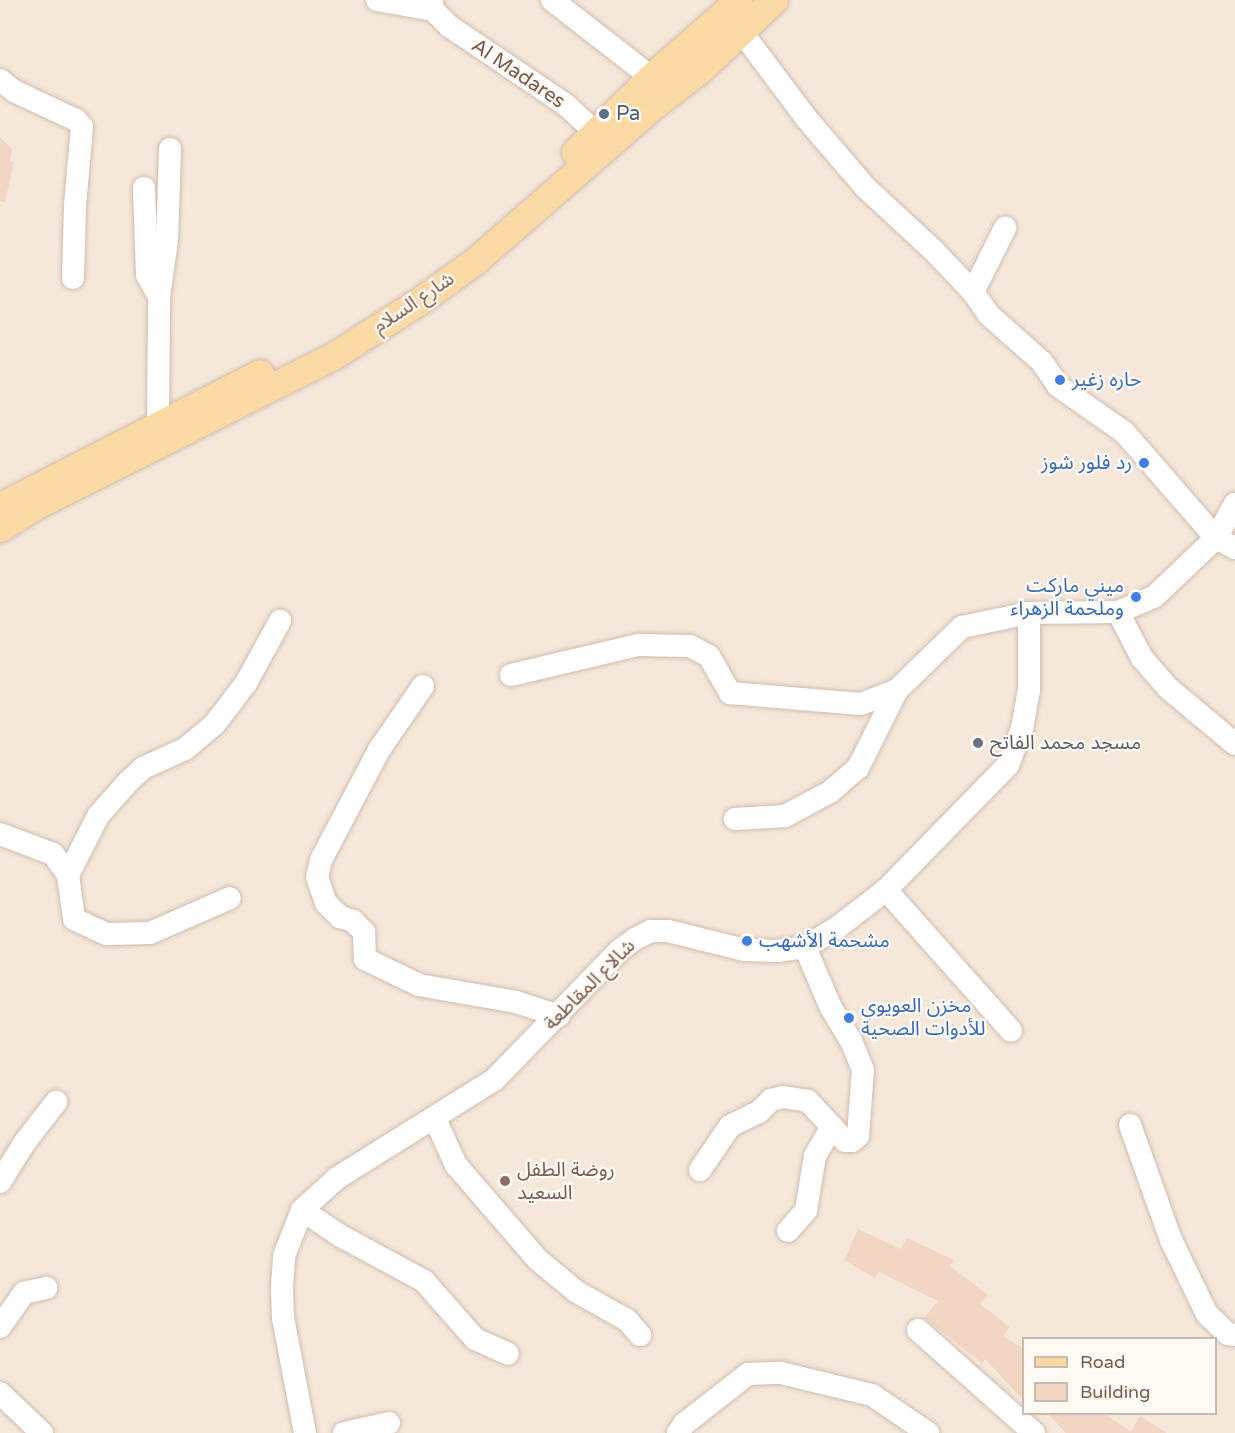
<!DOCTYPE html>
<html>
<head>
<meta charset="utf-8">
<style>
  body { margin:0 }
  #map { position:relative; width:1235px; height:1433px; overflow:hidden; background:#fdf6ec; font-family:"Varela Round","Noto Sans Arabic",sans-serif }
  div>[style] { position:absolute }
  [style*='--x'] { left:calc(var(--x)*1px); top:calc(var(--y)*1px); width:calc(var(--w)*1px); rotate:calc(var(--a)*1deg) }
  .residential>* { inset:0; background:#f5e8da }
  .building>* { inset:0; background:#f3d5c3 }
  .roads { filter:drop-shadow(0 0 2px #d1beb0) drop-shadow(0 0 2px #d1beb0) }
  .minor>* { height:22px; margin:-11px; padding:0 11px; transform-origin:11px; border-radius:11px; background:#fff }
  .major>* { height:27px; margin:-13.5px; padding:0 13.5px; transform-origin:13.5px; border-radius:13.5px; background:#fbd9a5 }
  .dots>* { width:16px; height:16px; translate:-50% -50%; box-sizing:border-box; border:3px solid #fffaf3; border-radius:50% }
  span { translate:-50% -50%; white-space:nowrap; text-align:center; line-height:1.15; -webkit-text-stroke:4.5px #fffaf3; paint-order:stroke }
  .street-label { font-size:20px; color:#7a5c4d }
  .service-label { font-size:20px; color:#4e5e75 }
  .left { translate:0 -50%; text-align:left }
  .shop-label { font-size:20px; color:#366cbe }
  .right { translate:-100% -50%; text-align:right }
  .worship-label { font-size:20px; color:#5b616d }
  .education-label { font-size:20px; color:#785e54 }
  .legend { position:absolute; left:1022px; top:1337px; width:195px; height:78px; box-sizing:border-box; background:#fffaf3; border:2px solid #cabbb1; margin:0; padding:8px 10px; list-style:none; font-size:18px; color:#7a5c4d }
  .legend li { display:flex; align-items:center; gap:12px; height:30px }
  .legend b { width:30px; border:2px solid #cabbb1 }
</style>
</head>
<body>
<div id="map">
  <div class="residential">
    <div style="clip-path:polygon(evenodd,0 0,1235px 0,1235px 1433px,0 1433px,0 0,1024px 1338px,1216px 1338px,1216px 1414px,1024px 1414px,1024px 1338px)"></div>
  </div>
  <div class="building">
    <div style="clip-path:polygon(0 137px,12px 149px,10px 161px,14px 162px,5px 202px,0 202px)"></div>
    <div style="clip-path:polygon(858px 1229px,901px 1249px,907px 1238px,954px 1260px,950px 1266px,988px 1295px,980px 1304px,1010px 1327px,1003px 1336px,1023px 1348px,1023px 1400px,985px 1359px,982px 1363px,924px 1318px,938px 1301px,879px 1272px,875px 1278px,844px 1260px)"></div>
    <div style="clip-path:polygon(1047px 1413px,1104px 1413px,1131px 1432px,1140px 1416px,1167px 1433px,1066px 1433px)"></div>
  </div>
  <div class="roads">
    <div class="minor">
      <div style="--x:377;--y:0;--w:57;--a:10.1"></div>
      <div style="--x:432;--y:0;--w:10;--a:84"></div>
      <div style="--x:433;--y:10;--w:23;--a:45"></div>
      <div style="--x:449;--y:26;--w:141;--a:34"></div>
      <div style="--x:566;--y:105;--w:56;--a:42.8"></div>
      <div style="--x:552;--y:0;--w:125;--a:37.9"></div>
      <div style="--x:741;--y:31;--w:109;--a:53.2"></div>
      <div style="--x:806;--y:118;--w:92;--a:49.4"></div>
      <div style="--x:866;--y:188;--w:93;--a:42.8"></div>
      <div style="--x:934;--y:251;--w:57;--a:46.4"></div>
      <div style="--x:973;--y:292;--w:28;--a:55"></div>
      <div style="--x:989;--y:315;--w:71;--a:41.6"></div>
      <div style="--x:1042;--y:362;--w:29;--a:56"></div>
      <div style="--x:1058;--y:386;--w:80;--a:34.9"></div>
      <div style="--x:1124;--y:432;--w:140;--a:49"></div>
      <div style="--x:1216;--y:538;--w:21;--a:28"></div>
      <div style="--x:0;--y:80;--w:18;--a:38"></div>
      <div style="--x:14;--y:91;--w:68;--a:25.1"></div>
      <div style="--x:76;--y:120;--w:9;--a:49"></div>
      <div style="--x:82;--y:127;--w:79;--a:95.1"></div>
      <div style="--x:75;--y:206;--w:72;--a:91.6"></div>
      <div style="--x:144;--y:188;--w:87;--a:88"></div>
      <div style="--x:147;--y:275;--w:23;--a:61"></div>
      <div style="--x:973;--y:292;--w:72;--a:-63.4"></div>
      <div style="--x:158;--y:423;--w:126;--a:-89.5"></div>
      <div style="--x:159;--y:297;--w:58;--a:-82"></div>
      <div style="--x:167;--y:240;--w:91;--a:-88.1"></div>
      <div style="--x:1118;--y:612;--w:52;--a:62.4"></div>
      <div style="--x:1142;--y:658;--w:40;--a:49"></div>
      <div style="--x:1168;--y:688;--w:87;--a:39.9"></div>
      <div style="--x:511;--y:675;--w:130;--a:-13.3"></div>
      <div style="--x:638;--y:645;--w:52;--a:1.1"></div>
      <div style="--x:690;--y:646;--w:21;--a:28"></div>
      <div style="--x:709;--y:656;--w:43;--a:60.4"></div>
      <div style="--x:730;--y:693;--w:131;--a:4.8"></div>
      <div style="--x:861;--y:704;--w:39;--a:-21"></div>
      <div style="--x:897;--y:690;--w:91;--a:-44.1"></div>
      <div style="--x:962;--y:627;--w:68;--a:-11.8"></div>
      <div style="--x:1029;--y:613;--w:89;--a:-0.6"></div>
      <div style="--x:1118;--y:612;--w:39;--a:-23"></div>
      <div style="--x:1154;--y:597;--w:86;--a:-43.6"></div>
      <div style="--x:1216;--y:538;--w:39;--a:-61"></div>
      <div style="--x:423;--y:686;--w:78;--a:124.5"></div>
      <div style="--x:379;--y:750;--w:124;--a:117.8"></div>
      <div style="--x:321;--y:860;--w:17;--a:103"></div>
      <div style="--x:317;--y:877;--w:28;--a:71"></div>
      <div style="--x:326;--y:903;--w:20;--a:45"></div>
      <div style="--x:340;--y:917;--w:14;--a:17"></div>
      <div style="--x:353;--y:921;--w:16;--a:45"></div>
      <div style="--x:364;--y:932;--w:27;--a:88"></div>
      <div style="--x:365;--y:959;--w:60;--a:25.7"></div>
      <div style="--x:419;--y:985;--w:98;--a:9.9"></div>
      <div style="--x:516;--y:1002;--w:45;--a:18"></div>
      <div style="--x:735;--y:819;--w:50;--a:-3.4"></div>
      <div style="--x:785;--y:816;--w:51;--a:-28.1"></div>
      <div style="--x:830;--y:792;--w:37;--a:-41"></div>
      <div style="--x:858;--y:768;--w:87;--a:-63.4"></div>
      <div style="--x:0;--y:834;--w:57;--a:20.7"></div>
      <div style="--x:53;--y:854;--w:26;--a:54"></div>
      <div style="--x:68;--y:875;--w:44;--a:82.2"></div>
      <div style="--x:74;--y:919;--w:35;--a:25"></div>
      <div style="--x:106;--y:934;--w:44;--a:-1.3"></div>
      <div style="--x:150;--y:933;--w:87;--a:-23.6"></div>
      <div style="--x:68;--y:875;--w:66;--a:-63"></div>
      <div style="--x:98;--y:816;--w:45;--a:-48.6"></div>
      <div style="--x:128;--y:782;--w:21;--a:-43"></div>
      <div style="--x:143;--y:768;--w:46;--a:-24.3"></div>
      <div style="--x:185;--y:749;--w:38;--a:-40"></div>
      <div style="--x:214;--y:725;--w:53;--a:-52.7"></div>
      <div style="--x:246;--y:683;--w:71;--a:-61.3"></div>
      <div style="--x:886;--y:890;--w:188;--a:48.4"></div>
      <div style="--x:435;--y:1119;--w:51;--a:65.5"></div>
      <div style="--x:456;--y:1165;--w:125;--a:49.2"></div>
      <div style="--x:538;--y:1260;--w:50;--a:39.4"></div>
      <div style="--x:577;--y:1292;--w:57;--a:29.2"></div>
      <div style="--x:627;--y:1320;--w:20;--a:49"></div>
      <div style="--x:1130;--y:1125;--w:122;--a:70.4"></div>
      <div style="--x:1171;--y:1240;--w:82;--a:64.1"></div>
      <div style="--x:1207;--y:1314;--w:29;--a:44"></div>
      <div style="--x:1228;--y:1334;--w:7;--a:8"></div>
      <div style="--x:700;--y:1170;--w:53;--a:-55.7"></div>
      <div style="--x:730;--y:1126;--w:32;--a:-26"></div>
      <div style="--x:759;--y:1112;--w:17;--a:-45"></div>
      <div style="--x:771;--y:1100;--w:12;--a:-14"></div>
      <div style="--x:783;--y:1097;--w:25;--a:9"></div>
      <div style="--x:808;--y:1101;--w:54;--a:47.2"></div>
      <div style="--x:845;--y:1141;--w:7;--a:0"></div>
      <div style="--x:852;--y:1141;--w:8;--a:-40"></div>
      <div style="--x:858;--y:1136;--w:66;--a:-85.7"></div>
      <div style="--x:863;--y:1070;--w:31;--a:-112"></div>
      <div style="--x:851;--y:1041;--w:39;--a:-121"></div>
      <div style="--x:831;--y:1008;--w:66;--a:-113.1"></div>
      <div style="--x:0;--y:1182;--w:47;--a:-58"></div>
      <div style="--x:25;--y:1142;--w:51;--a:-52.2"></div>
      <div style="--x:302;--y:1210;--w:45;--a:34"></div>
      <div style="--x:339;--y:1235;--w:97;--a:28.4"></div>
      <div style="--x:424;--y:1281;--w:77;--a:48.7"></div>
      <div style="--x:475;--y:1339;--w:36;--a:24"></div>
      <div style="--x:788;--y:1231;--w:28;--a:-49"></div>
      <div style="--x:806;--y:1210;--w:55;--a:-80.5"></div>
      <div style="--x:815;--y:1156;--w:34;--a:-60"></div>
      <div style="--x:0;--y:1327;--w:42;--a:-54.8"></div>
      <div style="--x:24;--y:1293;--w:23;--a:-13"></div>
      <div style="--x:918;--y:1330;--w:155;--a:41.6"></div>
      <div style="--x:0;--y:1393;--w:58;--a:43.6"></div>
      <div style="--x:305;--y:1433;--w:117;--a:-100.8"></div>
      <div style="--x:283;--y:1318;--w:31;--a:-92"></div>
      <div style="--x:282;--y:1287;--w:31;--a:-86"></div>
      <div style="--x:284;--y:1256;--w:49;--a:-68.6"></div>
      <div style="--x:302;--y:1210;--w:47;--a:-42.4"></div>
      <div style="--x:337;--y:1178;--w:185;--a:-32"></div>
      <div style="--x:494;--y:1080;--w:180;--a:-45.9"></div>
      <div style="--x:619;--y:951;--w:20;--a:-37"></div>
      <div style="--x:635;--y:939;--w:18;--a:-27"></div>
      <div style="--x:651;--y:931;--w:17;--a:0"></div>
      <div style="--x:668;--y:931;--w:79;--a:13.9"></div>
      <div style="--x:745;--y:950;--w:32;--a:2"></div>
      <div style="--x:777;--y:951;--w:28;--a:-8"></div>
      <div style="--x:805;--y:947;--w:39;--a:-31"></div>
      <div style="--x:838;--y:927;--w:61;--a:-37.6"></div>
      <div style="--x:886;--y:890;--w:175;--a:-45.7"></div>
      <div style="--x:1008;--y:765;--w:39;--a:-69"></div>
      <div style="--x:1022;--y:729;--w:39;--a:-80"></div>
      <div style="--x:1029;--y:691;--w:78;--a:-90"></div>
      <div style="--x:344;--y:1433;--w:46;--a:-12.5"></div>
      <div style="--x:678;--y:1433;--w:11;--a:-56"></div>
      <div style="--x:684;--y:1424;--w:81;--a:-38"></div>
      <div style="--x:748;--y:1374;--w:33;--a:-2"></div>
      <div style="--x:781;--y:1373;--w:94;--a:13.6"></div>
      <div style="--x:872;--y:1395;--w:68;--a:34.2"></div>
    </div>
    <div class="major">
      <div style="--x:575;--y:152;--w:107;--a:-44.6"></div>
      <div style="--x:651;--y:77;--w:117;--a:-41.2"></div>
      <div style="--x:0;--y:506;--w:292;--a:-27.1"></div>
      <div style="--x:0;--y:528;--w:41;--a:-32.2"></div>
      <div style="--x:35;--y:506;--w:336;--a:-26.7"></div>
      <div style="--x:335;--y:355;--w:98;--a:-32.6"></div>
      <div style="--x:418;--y:302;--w:70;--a:-35.7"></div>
      <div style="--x:475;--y:261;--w:237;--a:-41.1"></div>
      <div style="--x:654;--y:105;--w:61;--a:-37.6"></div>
      <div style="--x:702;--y:68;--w:99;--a:-43.4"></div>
    </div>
  </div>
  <div class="dots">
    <div style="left:604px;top:114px;background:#5c6f8a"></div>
    <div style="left:1060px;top:380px;background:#3f7fe0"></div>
    <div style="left:1144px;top:463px;background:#3f7fe0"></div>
    <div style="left:1136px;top:597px;background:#3f7fe0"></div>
    <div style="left:978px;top:743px;background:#6b7280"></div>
    <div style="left:747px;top:941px;background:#3f7fe0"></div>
    <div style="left:849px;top:1018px;background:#3f7fe0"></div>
    <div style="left:505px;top:1181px;background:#8d6e63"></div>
  </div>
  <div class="street-label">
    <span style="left:518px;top:74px;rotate:34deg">Al Madares</span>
    <span style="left:414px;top:303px;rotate:-34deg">شارع السلام</span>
    <span style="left:590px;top:985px;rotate:-45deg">شالاع المقاطعة</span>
  </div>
  <div class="service-label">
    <span class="left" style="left:616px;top:114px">Pa</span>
  </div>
  <div class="shop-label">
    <span class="left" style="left:1072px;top:380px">حاره زغير</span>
    <span class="right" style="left:1132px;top:463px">رد فلور شوز</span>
    <span class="right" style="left:1124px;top:598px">ميني ماركت<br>وملحمة الزهراء</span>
    <span class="left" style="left:759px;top:941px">مشحمة الأشهب</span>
    <span class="left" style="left:861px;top:1018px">مخزن العويوي<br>للأدوات الصحية</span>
  </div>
  <div class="worship-label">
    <span class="left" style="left:990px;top:743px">مسجد محمد الفاتح</span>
  </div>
  <div class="education-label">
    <span class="left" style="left:517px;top:1182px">روضة الطفل<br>السعيد</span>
  </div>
  <ul class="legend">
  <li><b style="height:8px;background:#fbd9a5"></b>Road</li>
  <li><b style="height:16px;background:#f3d5c3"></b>Building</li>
  </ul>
</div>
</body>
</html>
